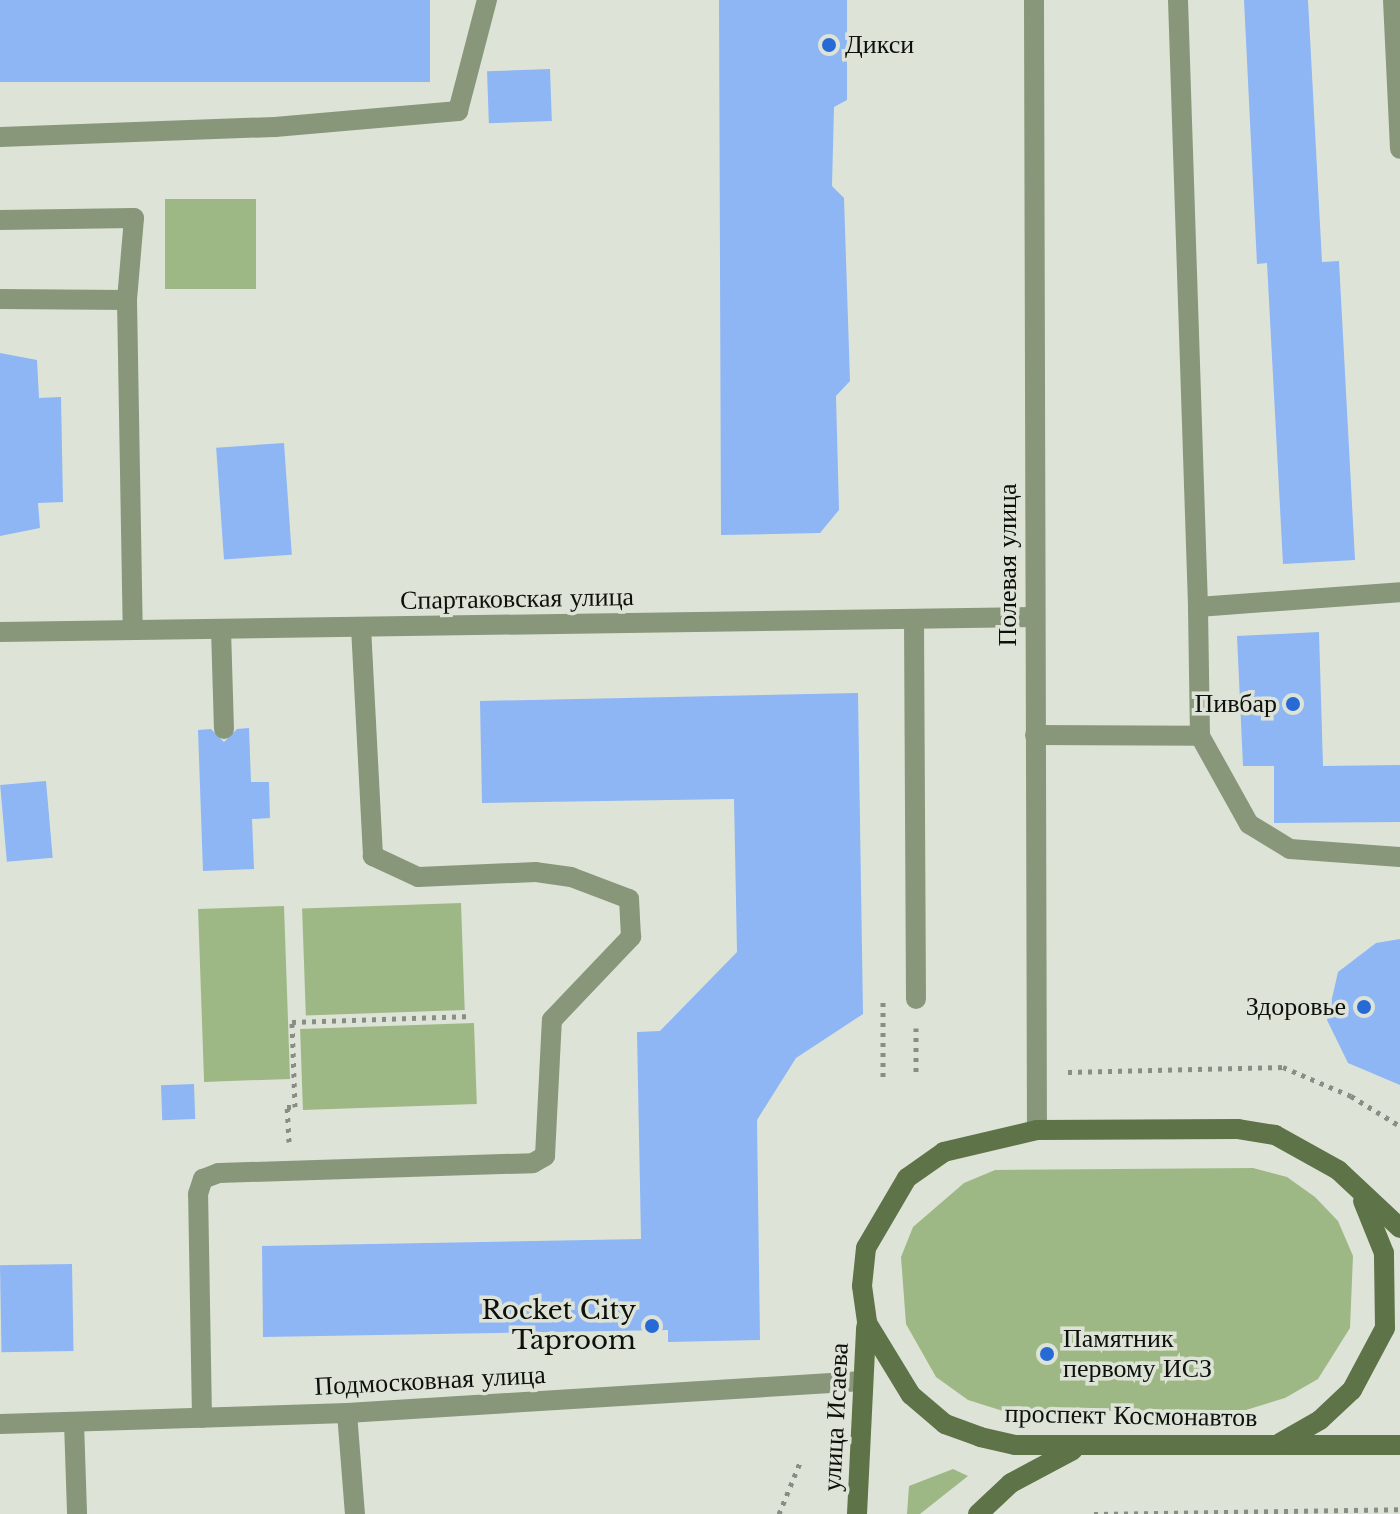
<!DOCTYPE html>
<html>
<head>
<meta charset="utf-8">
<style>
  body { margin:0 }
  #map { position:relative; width:1400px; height:1514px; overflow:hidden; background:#dde4d7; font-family:"Libre Baskerville",serif }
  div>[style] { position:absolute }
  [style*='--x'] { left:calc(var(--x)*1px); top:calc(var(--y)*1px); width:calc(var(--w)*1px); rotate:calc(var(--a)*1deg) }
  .green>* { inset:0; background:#9eb885; transform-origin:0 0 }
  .building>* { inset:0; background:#8eb5f4; transform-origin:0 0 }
  .path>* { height:5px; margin-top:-2.5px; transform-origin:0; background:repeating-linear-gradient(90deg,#898e84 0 4px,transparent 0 10px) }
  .service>* { height:20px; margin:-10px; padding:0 10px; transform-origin:10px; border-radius:10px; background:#88977a }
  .minor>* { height:20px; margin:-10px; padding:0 10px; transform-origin:10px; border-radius:10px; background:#88977a }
  .tertiary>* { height:20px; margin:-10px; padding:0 10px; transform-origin:10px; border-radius:10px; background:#88977a }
  .secondary>* { height:20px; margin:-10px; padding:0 10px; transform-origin:10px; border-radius:10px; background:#5e7348 }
  .dots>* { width:22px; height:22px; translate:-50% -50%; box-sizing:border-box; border:4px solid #dde4d7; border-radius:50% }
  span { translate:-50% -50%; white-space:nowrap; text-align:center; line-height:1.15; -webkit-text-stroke:7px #dde4d7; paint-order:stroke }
  .poi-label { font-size:26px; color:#0e100c }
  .left { translate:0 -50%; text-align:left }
  .right { translate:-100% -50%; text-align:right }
  .street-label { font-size:26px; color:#0e100c }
</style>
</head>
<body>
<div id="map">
  <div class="green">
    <div style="left:256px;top:199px;width:90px;height:91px;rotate:90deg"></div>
    <div style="left:461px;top:903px;width:107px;height:159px;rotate:88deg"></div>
    <div style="left:284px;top:906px;width:173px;height:86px;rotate:88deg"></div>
    <div style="left:474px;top:1023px;width:81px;height:174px;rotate:88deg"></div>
    <div style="clip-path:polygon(1253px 1168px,1287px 1177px,1315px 1197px,1338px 1221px,1353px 1256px,1350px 1328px,1318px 1379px,1285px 1398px,1246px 1410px,1003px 1411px,968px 1400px,936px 1377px,906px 1324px,901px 1257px,913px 1227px,964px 1183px,995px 1170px)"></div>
    <div style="clip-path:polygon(953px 1469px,968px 1476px,920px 1514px,907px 1514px,909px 1486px)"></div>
  </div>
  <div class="building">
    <div style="left:0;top:0;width:430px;height:82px"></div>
    <div style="clip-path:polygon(719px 0,847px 0,847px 100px,834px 107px,832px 186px,844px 198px,850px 381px,836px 396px,839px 510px,820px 533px,721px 535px)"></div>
    <div style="clip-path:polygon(1244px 0,1308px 0,1322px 262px,1339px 261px,1355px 560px,1283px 564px,1267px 263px,1257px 264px)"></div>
    <div style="left:550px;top:69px;width:52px;height:63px;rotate:88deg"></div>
    <div style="clip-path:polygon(0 353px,37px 360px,39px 398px,61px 397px,63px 502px,38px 503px,40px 528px,0 536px)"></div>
    <div style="left:284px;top:443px;width:112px;height:68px;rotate:86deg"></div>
    <div style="clip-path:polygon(1319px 632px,1323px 766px,1400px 765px,1400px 822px,1274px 823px,1274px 766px,1243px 766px,1237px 636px)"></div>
    <div style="clip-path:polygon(858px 693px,863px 1014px,796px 1058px,757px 1120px,760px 1340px,668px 1342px,668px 1330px,263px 1337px,262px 1246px,641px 1239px,637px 1032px,660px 1031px,737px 952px,734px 799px,482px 803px,480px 701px)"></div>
    <div style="clip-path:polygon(249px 728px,251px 782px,269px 782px,270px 818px,252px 819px,254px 869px,203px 871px,198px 730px,211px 729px,224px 742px,237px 729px)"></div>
    <div style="left:46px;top:781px;width:77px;height:46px;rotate:85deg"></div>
    <div style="clip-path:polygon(1400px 939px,1400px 1085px,1348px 1063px,1327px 1020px,1338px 972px,1376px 943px)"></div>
    <div style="left:194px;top:1084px;width:35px;height:33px;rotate:88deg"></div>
    <div style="left:72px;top:1264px;width:87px;height:72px;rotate:89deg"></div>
  </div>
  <div class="path">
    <div style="--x:883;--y:1002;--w:75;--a:90"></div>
    <div style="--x:916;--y:1028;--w:47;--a:90"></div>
    <div style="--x:1068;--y:1072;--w:215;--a:-1.3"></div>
    <div style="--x:1283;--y:1067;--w:74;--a:23.1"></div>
    <div style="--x:1351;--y:1096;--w:57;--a:31.5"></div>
    <div style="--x:289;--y:1142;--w:35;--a:-93"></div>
    <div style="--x:287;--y:1107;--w:8;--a:0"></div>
    <div style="--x:295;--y:1107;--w:85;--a:-92"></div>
    <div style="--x:292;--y:1022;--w:180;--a:-1.9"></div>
    <div style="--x:779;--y:1514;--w:58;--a:-67.8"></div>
    <div style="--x:1094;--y:1514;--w:306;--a:-0.9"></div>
  </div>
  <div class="service">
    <div style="--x:1178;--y:0;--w:607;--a:88.11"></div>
    <div style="--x:1393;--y:0;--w:149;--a:87.3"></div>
    <div style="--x:0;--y:137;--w:275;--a:-2.1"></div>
    <div style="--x:275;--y:127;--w:184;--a:-5"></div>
    <div style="--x:458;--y:111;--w:115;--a:-75.4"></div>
    <div style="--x:0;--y:220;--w:134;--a:-0.9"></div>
    <div style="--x:134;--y:218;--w:82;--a:94.9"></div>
    <div style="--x:0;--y:299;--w:127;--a:0.5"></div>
    <div style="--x:127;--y:300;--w:329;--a:89"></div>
    <div style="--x:914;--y:619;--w:380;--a:89.7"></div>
    <div style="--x:221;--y:629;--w:100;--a:88.3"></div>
    <div style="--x:1035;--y:735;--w:165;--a:0.3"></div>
    <div style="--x:1200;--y:736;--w:101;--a:60.9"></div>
    <div style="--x:1249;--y:824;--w:48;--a:31.4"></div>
    <div style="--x:1290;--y:849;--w:110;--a:4.2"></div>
    <div style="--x:1200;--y:736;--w:129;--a:-90.9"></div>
    <div style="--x:1198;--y:607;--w:203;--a:-4.2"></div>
    <div style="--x:347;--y:1413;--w:101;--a:85.5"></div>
    <div style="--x:202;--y:1418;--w:224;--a:-91"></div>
    <div style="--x:198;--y:1194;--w:16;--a:-72"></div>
    <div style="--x:203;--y:1179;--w:17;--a:-21"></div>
    <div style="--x:219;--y:1173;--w:314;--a:-1.8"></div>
    <div style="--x:533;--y:1163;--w:14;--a:-30"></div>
    <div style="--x:545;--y:1156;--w:136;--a:-87.1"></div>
    <div style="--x:552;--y:1020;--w:115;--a:-46.4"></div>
    <div style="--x:631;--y:937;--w:38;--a:-93"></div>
    <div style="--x:629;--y:899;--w:62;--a:-159.2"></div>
    <div style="--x:571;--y:877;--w:35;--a:-172"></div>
    <div style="--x:536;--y:872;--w:118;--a:177.6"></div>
    <div style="--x:418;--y:877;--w:50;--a:-155"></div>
    <div style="--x:373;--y:856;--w:228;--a:-93"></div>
    <div style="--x:74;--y:1422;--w:92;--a:88.1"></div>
  </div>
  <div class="minor">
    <div style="--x:1034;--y:0;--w:1130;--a:89.85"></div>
    <div style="--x:0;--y:632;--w:1034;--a:-0.83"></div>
  </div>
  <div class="tertiary">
    <div style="--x:0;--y:1424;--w:347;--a:-1.8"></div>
    <div style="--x:347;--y:1413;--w:517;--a:-3.55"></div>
  </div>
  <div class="secondary">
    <div style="--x:1400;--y:1228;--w:85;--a:-136.9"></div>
    <div style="--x:1338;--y:1170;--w:72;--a:-150.9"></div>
    <div style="--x:1275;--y:1135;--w:37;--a:-171"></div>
    <div style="--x:1238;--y:1129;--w:201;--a:179.7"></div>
    <div style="--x:1037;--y:1130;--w:96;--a:166.7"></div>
    <div style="--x:944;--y:1152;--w:45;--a:144.9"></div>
    <div style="--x:907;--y:1178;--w:81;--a:120.4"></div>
    <div style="--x:866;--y:1248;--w:38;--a:96"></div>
    <div style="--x:862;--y:1286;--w:37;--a:82"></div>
    <div style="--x:867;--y:1323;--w:84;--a:58.6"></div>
    <div style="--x:911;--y:1395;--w:45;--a:40.5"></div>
    <div style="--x:945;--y:1424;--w:37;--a:20"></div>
    <div style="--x:980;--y:1437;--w:36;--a:13"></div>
    <div style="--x:1015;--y:1445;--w:385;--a:0"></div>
    <div style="--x:1280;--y:1443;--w:46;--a:-29.9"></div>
    <div style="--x:1320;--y:1420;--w:44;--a:-43.2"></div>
    <div style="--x:1352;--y:1390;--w:70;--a:-62"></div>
    <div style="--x:1385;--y:1328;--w:75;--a:-90.8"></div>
    <div style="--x:1384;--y:1253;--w:56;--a:-112"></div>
    <div style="--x:857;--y:1514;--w:187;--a:-87.2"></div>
    <div style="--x:978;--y:1514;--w:45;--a:-43.2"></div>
    <div style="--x:1011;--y:1483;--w:70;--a:-28"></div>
  </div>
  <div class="dots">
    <div style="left:829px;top:45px;background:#276ad6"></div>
    <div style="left:1293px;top:704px;background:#276ad6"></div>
    <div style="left:1364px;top:1007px;background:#276ad6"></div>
    <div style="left:652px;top:1326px;background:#276ad6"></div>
    <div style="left:1047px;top:1354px;background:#276ad6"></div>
  </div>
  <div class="poi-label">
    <span class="left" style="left:845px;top:45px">Дикси</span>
    <span class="right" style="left:1277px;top:704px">Пивбар</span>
    <span class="right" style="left:1346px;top:1007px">Здоровье</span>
    <span class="right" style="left:636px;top:1326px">Rocket City<br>Taproom</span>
    <span class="left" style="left:1063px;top:1354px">Памятник<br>первому ИСЗ</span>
  </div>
  <div class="street-label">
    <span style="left:1008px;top:565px;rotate:-90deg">Полевая улица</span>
    <span style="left:517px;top:599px;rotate:-1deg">Спартаковская улица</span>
    <span style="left:430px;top:1381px;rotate:-3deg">Подмосковная улица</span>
    <span style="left:1131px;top:1416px;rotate:1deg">проспект Космонавтов</span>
    <span style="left:836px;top:1417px;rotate:-87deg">улица Исаева</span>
  </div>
</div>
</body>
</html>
